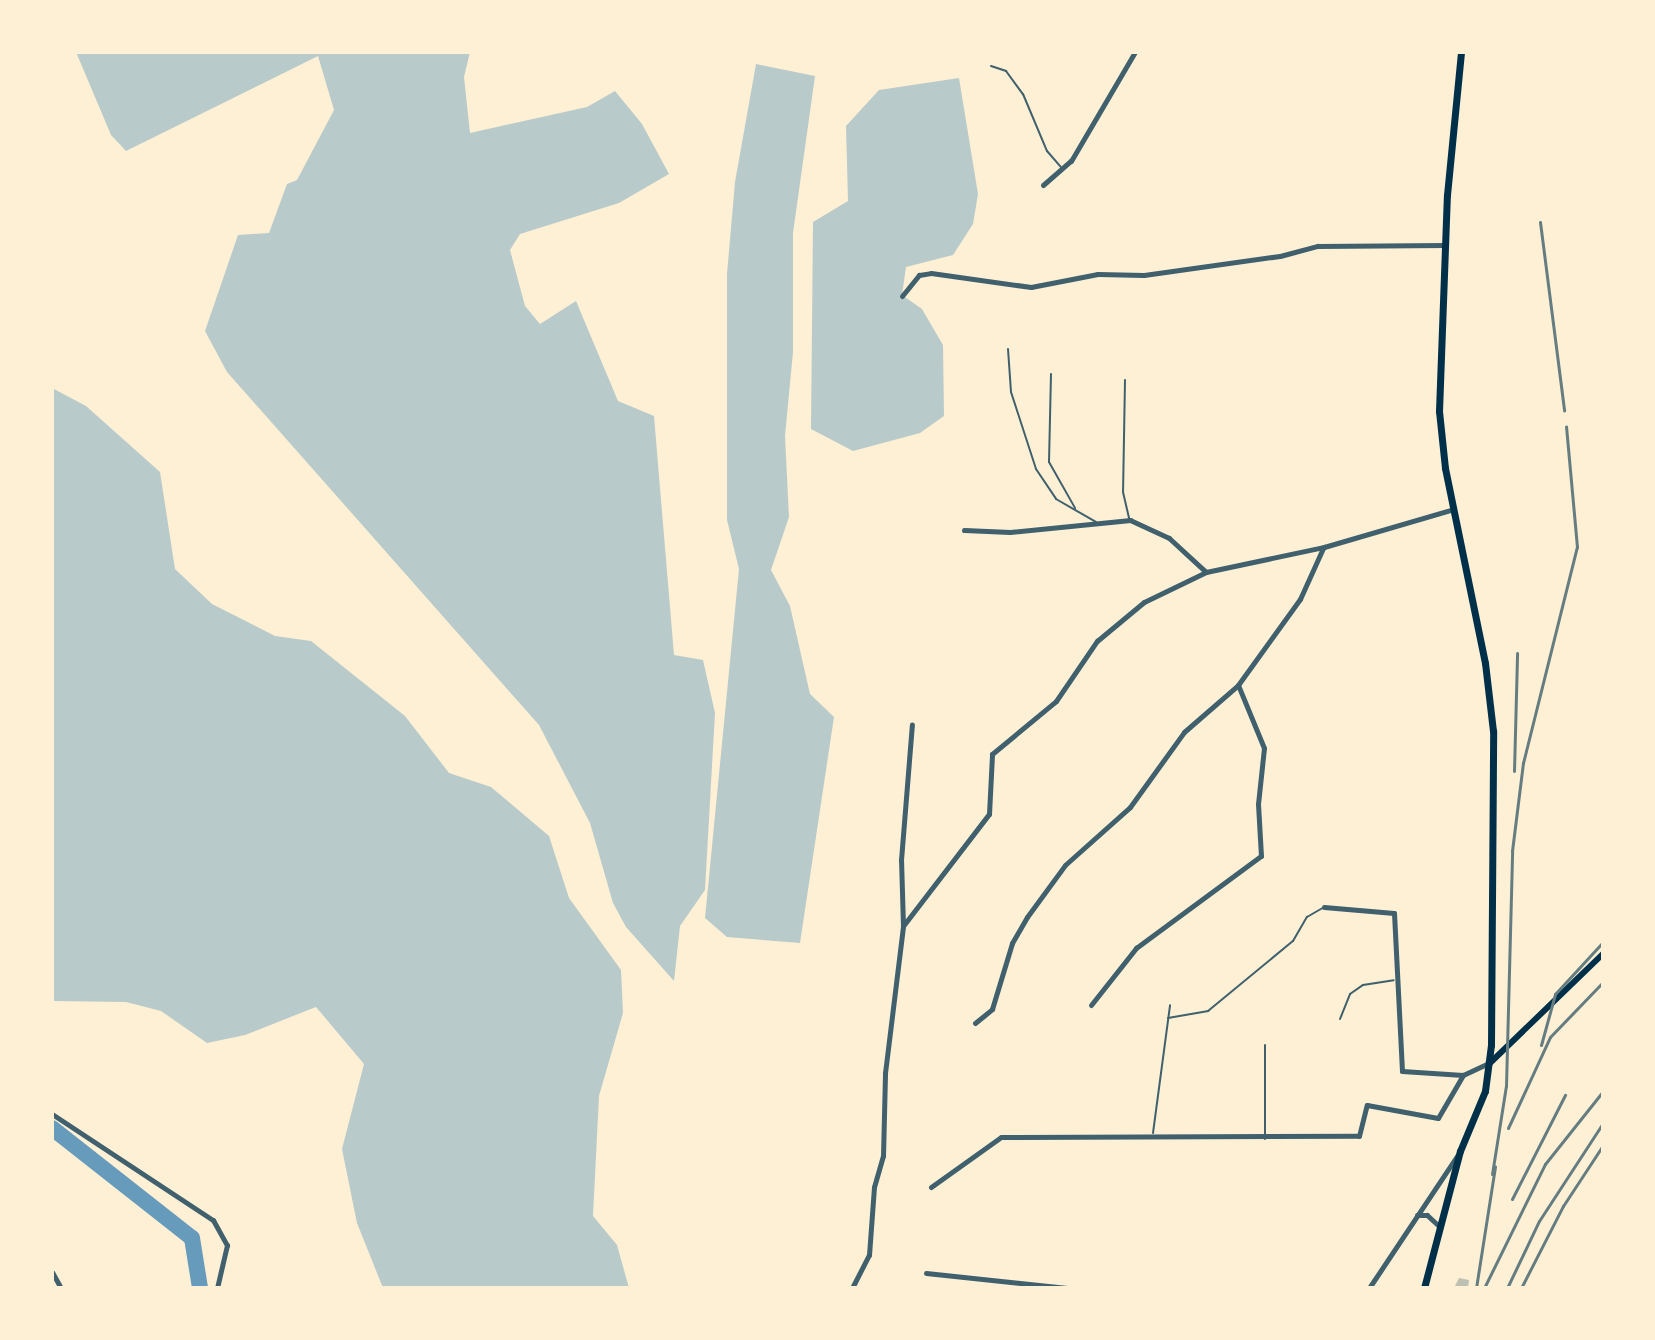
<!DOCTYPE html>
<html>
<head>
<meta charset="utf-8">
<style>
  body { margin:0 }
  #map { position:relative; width:1655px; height:1340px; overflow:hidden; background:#fdf0d5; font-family:Lato,sans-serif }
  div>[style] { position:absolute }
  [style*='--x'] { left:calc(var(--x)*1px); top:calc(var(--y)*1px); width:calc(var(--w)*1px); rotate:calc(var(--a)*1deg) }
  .green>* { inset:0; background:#b9caca }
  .river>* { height:16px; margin:-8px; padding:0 8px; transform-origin:8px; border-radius:8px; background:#669bbc }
  .building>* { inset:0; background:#bec0b2 }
  .service>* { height:2px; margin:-1px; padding:0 1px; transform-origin:1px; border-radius:1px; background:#3f606c }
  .minor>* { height:5px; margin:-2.5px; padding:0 2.5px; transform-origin:2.5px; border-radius:2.5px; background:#3f606c }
  .secondary>* { height:6px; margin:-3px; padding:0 3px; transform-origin:3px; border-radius:3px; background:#003049 }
  .primary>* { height:7px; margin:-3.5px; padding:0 3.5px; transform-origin:3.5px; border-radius:3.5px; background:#003049 }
  .rail>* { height:3px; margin:-1.5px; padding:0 1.5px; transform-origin:1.5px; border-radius:1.5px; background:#657d81 }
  span { translate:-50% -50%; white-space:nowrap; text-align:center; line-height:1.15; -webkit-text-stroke:6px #fdf0d5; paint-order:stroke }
  .frame { position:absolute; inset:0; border:54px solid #fdf0d5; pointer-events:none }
</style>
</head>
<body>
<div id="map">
  <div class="green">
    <div style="clip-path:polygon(76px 52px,470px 52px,464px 77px,470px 133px,587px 107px,615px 91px,642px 124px,669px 174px,619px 203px,520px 234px,510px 250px,525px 306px,540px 324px,576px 301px,618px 401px,654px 416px,674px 655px,703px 660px,715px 713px,705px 890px,680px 926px,674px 981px,626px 927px,613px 903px,590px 823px,539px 725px,227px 372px,205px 331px,238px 235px,269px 233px,287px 184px,297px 180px,334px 110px,318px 56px,126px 151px,111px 135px)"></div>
    <div style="clip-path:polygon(756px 64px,815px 76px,793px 233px,793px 352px,785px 436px,789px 517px,771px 570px,790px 606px,810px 694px,834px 717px,800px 943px,727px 937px,705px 918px,739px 569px,727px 520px,727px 274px,735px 182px)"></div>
    <div style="clip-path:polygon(959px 78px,978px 194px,973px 224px,953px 255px,906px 267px,902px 295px,922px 309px,943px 345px,944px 416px,920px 433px,853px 451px,811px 429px,813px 222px,848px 201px,846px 126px,879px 90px)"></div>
    <div style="clip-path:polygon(52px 388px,86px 406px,160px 472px,175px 569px,212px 604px,275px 636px,311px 641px,405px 716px,449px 773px,491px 787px,549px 836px,569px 898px,621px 970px,623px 1013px,599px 1096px,593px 1216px,617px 1245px,629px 1288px,383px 1288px,357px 1223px,342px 1149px,364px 1064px,316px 1007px,245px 1035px,207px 1043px,161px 1011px,126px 1002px,52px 1001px)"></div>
  </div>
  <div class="river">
    <div style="--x:52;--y:1128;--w:178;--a:38.2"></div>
    <div style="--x:192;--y:1238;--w:51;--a:80.9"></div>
  </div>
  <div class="building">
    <div style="clip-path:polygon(1459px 1278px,1469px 1280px,1468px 1288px,1454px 1288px)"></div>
  </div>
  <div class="service">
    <div style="--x:991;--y:66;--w:16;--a:18"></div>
    <div style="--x:1006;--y:71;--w:29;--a:54"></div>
    <div style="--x:1023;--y:94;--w:62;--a:67.2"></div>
    <div style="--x:1047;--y:151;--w:21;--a:49"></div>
    <div style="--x:1008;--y:349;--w:43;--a:86"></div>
    <div style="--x:1011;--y:392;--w:81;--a:72"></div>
    <div style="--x:1036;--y:469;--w:36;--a:56"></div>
    <div style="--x:1056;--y:499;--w:46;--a:29.9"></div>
    <div style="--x:1051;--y:374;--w:88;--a:91.3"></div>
    <div style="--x:1049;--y:462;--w:53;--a:60.5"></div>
    <div style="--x:1125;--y:380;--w:112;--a:91"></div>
    <div style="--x:1123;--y:492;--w:27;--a:77"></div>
    <div style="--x:1168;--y:1018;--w:41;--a:-9.9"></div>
    <div style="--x:1208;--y:1011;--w:110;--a:-39.5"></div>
    <div style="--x:1293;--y:941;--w:28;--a:-60"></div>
    <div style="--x:1307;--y:917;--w:20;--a:-30"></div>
    <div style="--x:1340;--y:1019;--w:27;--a:-68"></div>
    <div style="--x:1350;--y:994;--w:16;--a:-35"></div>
    <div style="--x:1363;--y:985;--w:31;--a:-9"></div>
    <div style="--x:1153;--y:1133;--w:129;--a:-82.4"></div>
    <div style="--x:1265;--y:1139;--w:94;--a:-90"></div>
  </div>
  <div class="minor">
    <div style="--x:1043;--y:185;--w:37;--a:-41"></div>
    <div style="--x:1071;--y:161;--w:126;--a:-59.6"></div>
    <div style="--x:902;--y:296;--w:27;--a:-51"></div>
    <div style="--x:919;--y:275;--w:12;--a:-9"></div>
    <div style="--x:931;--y:273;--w:101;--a:8"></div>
    <div style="--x:1031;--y:287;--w:68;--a:-11"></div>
    <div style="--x:1098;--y:274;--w:46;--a:1.2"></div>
    <div style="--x:1144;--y:275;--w:137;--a:-8"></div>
    <div style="--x:1280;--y:256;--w:39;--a:-15"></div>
    <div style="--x:1318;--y:246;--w:127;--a:-0.5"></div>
    <div style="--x:964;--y:530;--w:46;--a:2.5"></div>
    <div style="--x:1010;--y:532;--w:121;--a:-5.7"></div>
    <div style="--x:1130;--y:520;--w:43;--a:24.8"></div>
    <div style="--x:1169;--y:538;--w:50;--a:42.6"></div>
    <div style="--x:1324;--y:907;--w:70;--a:4.9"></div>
    <div style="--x:1394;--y:913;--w:158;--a:87.1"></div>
    <div style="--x:1402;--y:1071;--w:61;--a:3.8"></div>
    <div style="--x:903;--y:926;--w:141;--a:-52.5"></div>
    <div style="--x:989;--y:814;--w:60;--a:-87.1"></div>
    <div style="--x:992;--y:754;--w:83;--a:-39.6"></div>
    <div style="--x:1056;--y:701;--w:73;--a:-55.7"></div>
    <div style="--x:1097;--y:641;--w:61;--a:-39.7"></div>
    <div style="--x:1144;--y:602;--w:69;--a:-25.8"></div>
    <div style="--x:1206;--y:572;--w:121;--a:-12"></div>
    <div style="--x:1324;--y:547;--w:135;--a:-16.3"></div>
    <div style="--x:1091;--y:1005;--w:73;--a:-51.7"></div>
    <div style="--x:1136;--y:948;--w:155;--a:-36.4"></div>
    <div style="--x:1261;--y:856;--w:52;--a:-93.3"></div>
    <div style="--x:1258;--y:804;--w:56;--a:-83.9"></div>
    <div style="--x:1264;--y:748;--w:68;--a:-112.4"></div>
    <div style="--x:975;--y:1023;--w:22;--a:-39"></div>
    <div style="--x:992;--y:1009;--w:69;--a:-73.1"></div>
    <div style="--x:1012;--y:943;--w:30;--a:-60"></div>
    <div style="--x:1027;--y:917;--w:64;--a:-53.8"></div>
    <div style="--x:1065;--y:865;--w:87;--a:-41.7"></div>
    <div style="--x:1130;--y:807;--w:92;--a:-54.2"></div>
    <div style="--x:1184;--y:732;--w:72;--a:-41"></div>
    <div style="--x:1238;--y:685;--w:106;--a:-54.2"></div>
    <div style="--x:1300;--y:599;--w:56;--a:-65.7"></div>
    <div style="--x:52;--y:1114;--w:193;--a:33.4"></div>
    <div style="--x:213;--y:1220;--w:29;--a:61"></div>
    <div style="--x:227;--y:1245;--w:44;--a:103.1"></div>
    <div style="--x:931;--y:1187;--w:86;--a:-35.5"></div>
    <div style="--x:1001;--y:1137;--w:358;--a:-0.2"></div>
    <div style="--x:1359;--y:1136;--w:32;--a:-76"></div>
    <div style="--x:1367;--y:1105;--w:72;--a:10.4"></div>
    <div style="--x:1438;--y:1118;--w:50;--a:-59.8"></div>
    <div style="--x:1463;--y:1075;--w:29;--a:-25"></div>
    <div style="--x:1417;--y:1215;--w:10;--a:0"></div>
    <div style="--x:1427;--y:1215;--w:18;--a:43"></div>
    <div style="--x:52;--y:1272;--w:18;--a:61"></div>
    <div style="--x:926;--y:1273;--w:142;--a:6.1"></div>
    <div style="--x:852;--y:1288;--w:37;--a:-63"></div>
    <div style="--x:869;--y:1255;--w:68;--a:-85.8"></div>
    <div style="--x:874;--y:1187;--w:32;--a:-74"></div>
    <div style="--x:883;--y:1156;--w:83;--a:-88.6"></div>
    <div style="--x:885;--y:1073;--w:148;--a:-83"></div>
    <div style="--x:903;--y:926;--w:66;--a:-91.7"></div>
    <div style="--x:901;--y:860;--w:136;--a:-85.4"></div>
    <div style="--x:1369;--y:1288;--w:159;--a:-56.3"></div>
  </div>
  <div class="secondary">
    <div style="--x:1490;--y:1063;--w:157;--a:-44"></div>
  </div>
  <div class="primary">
    <div style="--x:1424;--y:1288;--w:142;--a:-75.3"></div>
    <div style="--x:1460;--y:1151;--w:65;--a:-67.4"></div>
    <div style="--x:1485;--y:1091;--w:46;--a:-82.6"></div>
    <div style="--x:1491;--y:1045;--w:314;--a:-89.6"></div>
    <div style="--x:1493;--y:731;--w:68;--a:-96.7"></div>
    <div style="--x:1485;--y:663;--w:199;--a:-101.6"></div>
    <div style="--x:1445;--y:468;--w:57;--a:-96"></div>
    <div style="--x:1439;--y:411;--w:216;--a:-87.9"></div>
    <div style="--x:1447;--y:195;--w:144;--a:-84.4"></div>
  </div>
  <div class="rail">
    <div style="--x:1540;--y:222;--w:190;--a:82.7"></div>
    <div style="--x:1514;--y:771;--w:118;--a:-88.5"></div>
    <div style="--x:1541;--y:1045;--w:53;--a:-74.6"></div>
    <div style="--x:1555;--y:994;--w:71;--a:-47.3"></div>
    <div style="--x:1508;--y:1128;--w:100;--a:-65.2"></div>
    <div style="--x:1550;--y:1037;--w:76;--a:-46.1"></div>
    <div style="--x:1492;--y:1174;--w:89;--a:-81"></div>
    <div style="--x:1506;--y:1086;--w:235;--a:-88.5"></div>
    <div style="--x:1512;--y:851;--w:89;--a:-82.9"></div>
    <div style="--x:1523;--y:763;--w:223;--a:-76"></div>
    <div style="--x:1577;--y:547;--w:121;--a:-95.2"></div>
    <div style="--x:1512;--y:1199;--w:117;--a:-63"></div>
    <div style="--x:1476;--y:1288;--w:123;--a:-81.1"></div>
    <div style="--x:1484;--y:1288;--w:138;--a:-63.8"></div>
    <div style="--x:1545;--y:1164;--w:93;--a:-51.5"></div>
    <div style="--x:1507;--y:1288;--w:74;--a:-64.5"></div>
    <div style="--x:1539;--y:1221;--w:117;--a:-56.9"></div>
    <div style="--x:1521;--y:1288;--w:92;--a:-62.9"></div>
    <div style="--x:1563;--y:1206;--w:73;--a:-56.7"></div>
  </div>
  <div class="frame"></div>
</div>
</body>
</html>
